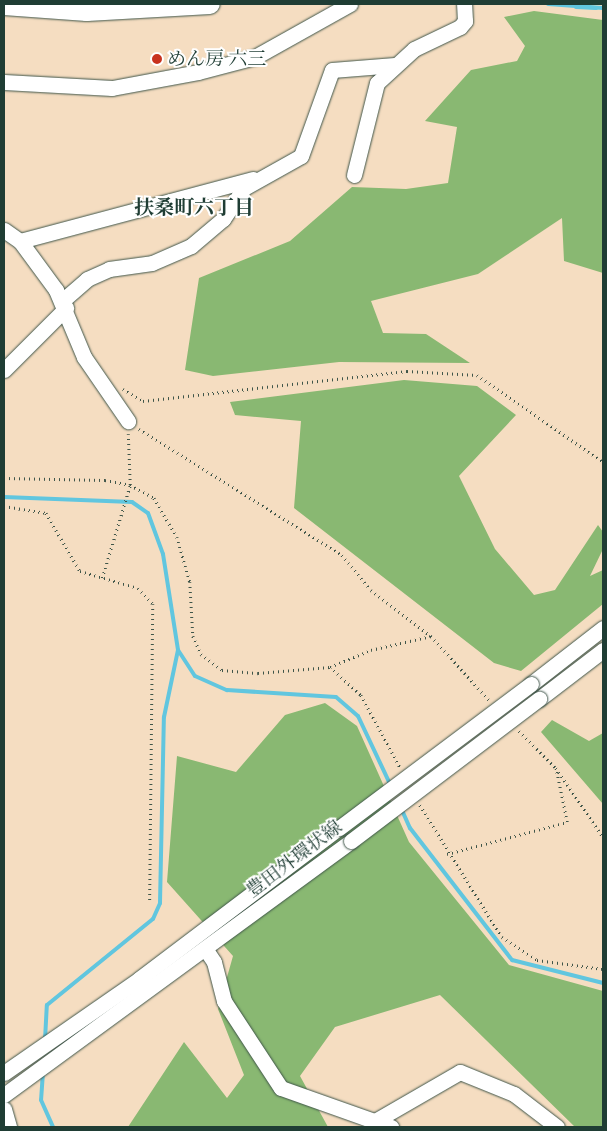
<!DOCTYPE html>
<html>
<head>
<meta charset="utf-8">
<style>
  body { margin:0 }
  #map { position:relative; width:607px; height:1131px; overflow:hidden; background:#f5ddc1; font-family:"Gentium Book Plus","Noto Serif JP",serif }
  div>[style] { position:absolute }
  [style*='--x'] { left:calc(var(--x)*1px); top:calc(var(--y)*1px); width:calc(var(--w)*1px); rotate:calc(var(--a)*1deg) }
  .forest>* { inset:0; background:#89b872 }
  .stream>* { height:4px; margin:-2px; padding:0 2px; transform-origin:2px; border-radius:2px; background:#61c6df }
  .path>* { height:2.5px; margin-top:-1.25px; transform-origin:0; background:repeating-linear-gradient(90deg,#3f5549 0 1px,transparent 0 5px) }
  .roads { filter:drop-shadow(0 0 1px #3f5549) drop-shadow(0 0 1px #3f5549) }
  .minor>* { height:15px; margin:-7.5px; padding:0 7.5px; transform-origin:7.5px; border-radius:7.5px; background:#fff }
  .major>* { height:20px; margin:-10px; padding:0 10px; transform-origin:10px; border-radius:10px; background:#fff }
  .bridges { filter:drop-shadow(0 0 1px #3f5549) drop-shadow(0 0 1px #3f5549) }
  .minor-bridge>* { height:15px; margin:-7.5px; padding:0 7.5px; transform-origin:7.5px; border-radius:7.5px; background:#fff }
  .dots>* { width:14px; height:14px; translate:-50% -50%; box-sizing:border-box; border:2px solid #fff; border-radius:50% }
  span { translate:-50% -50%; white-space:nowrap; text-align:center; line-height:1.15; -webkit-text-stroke:4px #fff; paint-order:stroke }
  .poi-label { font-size:19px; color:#1f3d34 }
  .left { translate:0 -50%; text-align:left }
  .street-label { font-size:19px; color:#1f3d34 }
  .neighbourhood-label { font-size:20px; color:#1f3d34; font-weight:700 }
  .frame { position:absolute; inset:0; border:5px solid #1f3d34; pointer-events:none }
</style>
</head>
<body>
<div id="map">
  <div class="forest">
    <div style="clip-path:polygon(534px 11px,603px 20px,603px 273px,564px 261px,562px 218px,478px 274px,371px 301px,383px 333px,426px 334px,470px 363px,339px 362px,213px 376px,185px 370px,199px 278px,290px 241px,352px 187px,406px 189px,448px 183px,457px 127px,425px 121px,471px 70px,517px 61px,525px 46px,504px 17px)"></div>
    <div style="clip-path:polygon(404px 380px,477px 386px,516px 415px,459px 476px,495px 549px,534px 595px,555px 590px,598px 525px,603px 532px,603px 549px,590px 576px,603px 570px,603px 604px,521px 671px,494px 663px,294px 508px,301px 421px,235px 415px,230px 402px)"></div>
    <div style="clip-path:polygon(325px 703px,357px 726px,409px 842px,509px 965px,603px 991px,603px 1127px,575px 1127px,440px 995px,335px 1027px,300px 1076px,328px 1127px,128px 1127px,184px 1042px,227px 1098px,244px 1075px,218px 1009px,233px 956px,167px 882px,177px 756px,236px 772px,285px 715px)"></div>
    <div style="clip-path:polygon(552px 720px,589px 741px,603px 733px,603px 804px,541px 732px)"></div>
  </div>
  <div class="stream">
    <div style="--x:548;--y:4;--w:55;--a:4.2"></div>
    <div style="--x:576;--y:7;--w:20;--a:3"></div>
    <div style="--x:4;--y:497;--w:128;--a:2.2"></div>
    <div style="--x:132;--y:502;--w:19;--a:35"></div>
    <div style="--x:148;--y:513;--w:44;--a:69.9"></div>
    <div style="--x:163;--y:554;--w:97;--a:81.1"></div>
    <div style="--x:178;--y:650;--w:31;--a:57"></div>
    <div style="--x:195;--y:676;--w:35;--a:24"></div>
    <div style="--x:227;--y:690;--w:109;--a:3.7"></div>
    <div style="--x:336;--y:697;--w:29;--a:41"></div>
    <div style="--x:358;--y:716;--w:77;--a:64.8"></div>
    <div style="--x:401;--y:808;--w:22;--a:66"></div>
    <div style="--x:410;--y:828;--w:167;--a:52.3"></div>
    <div style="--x:512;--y:960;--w:94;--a:14.2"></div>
    <div style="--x:45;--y:1040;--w:35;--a:-87"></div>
    <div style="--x:47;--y:1005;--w:136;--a:-39.1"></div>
    <div style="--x:153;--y:919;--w:17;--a:-66"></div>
    <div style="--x:160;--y:903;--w:186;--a:-88.8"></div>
    <div style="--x:164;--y:717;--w:68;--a:-78.2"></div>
    <div style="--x:43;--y:1072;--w:28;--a:94"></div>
    <div style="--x:41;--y:1100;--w:30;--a:66"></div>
  </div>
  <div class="path">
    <div style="--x:123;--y:389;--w:23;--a:31"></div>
    <div style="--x:143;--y:401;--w:266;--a:-6.5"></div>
    <div style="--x:407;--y:371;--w:70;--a:3.3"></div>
    <div style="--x:477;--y:375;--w:153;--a:34.6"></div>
    <div style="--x:139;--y:429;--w:239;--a:31.8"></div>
    <div style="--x:342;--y:555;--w:45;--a:50.4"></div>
    <div style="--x:371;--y:590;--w:76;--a:37.5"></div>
    <div style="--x:431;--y:636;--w:86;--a:47.8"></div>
    <div style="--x:4;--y:478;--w:101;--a:1.1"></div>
    <div style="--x:105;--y:480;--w:25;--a:11"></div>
    <div style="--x:130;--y:485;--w:27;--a:28"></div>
    <div style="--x:154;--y:498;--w:45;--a:59.5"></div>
    <div style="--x:177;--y:537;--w:47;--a:73.9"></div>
    <div style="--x:190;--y:582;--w:54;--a:86.8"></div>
    <div style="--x:193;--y:636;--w:20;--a:66"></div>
    <div style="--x:201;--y:654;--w:26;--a:37"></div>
    <div style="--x:222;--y:670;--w:36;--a:5"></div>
    <div style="--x:258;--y:673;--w:72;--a:-4.8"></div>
    <div style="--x:330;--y:667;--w:44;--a:-22.5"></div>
    <div style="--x:371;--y:650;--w:62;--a:-13.1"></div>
    <div style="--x:4;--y:506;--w:43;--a:9.5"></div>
    <div style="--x:46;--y:513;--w:67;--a:59.6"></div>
    <div style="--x:80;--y:571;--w:60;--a:16.3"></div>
    <div style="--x:138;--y:588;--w:22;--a:47"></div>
    <div style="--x:153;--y:604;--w:299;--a:90.6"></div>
    <div style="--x:102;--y:578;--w:97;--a:-73.2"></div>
    <div style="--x:130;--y:485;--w:51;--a:-92.2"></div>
    <div style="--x:330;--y:667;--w:42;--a:42.1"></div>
    <div style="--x:361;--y:695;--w:82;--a:61.6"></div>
    <div style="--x:519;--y:731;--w:52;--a:45"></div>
    <div style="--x:556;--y:768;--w:83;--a:55.7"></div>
    <div style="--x:420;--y:805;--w:155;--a:58.2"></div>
    <div style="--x:502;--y:937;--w:42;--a:33.3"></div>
    <div style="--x:537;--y:960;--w:67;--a:7.8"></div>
    <div style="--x:447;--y:854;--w:124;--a:-14.9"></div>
    <div style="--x:567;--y:822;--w:54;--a:-101.7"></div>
  </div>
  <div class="roads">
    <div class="minor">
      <div style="--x:4;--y:82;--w:108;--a:3.2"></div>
      <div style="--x:112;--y:88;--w:87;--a:-10.5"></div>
      <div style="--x:198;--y:72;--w:59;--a:-14.7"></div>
      <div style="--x:255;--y:57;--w:109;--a:-29.2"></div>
      <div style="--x:354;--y:175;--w:95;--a:-76"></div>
      <div style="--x:377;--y:83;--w:50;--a:-42.6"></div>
      <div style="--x:414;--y:49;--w:51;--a:-25.6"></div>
      <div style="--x:460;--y:27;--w:8;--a:-50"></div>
      <div style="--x:465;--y:21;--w:17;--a:-93"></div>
      <div style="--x:4;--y:230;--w:19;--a:35"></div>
      <div style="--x:20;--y:241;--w:61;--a:53.7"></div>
      <div style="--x:56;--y:290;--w:73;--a:67.3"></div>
      <div style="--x:84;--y:357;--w:78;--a:55.5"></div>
      <div style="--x:20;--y:241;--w:241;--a:-14.9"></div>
      <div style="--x:62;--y:301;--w:33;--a:-41"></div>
      <div style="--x:87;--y:279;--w:24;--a:-24"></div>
      <div style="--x:109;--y:269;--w:43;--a:-7.9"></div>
      <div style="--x:152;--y:263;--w:43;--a:-23.6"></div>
      <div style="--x:191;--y:246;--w:42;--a:-40.2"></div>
      <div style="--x:223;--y:219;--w:37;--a:-56"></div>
      <div style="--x:244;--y:188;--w:65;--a:-29.3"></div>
      <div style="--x:301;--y:156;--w:91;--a:-70.2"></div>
      <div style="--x:332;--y:70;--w:63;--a:-4.5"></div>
      <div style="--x:4;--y:370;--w:88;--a:-45"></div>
      <div style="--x:531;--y:684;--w:91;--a:-37.9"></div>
      <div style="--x:539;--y:699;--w:81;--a:-37.4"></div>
      <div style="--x:206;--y:950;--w:14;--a:56"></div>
      <div style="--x:214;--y:962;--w:40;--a:75.6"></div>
      <div style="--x:224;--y:1001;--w:104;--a:56.8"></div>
      <div style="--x:281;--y:1088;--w:117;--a:19.5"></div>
      <div style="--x:4;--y:1073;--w:165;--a:-34.8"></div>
      <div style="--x:139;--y:979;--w:251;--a:-37.1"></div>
      <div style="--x:4;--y:1095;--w:430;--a:-36.2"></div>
      <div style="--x:4;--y:1109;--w:19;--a:74"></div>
      <div style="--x:375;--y:1121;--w:98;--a:-30"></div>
      <div style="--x:460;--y:1072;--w:58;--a:22.2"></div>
      <div style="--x:514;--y:1094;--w:54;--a:37.5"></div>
    </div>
    <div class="major">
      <div style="--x:4;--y:5;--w:83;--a:4.1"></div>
      <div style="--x:87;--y:11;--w:123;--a:-3.3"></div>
    </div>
  </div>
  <div class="bridges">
    <div class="minor-bridge">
      <div style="--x:339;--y:828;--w:240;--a:-36.9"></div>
      <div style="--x:351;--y:841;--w:236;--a:-37.1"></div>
    </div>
  </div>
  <div class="dots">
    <div style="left:157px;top:59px;background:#c8321e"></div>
  </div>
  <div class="poi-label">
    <span class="left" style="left:167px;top:59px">めん房 六三</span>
  </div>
  <div class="street-label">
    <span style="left:294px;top:859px;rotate:-37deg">豊田外環状線</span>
  </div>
  <div class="neighbourhood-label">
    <span style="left:194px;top:206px">扶桑町六丁目</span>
  </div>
  <div class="frame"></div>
</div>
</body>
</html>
